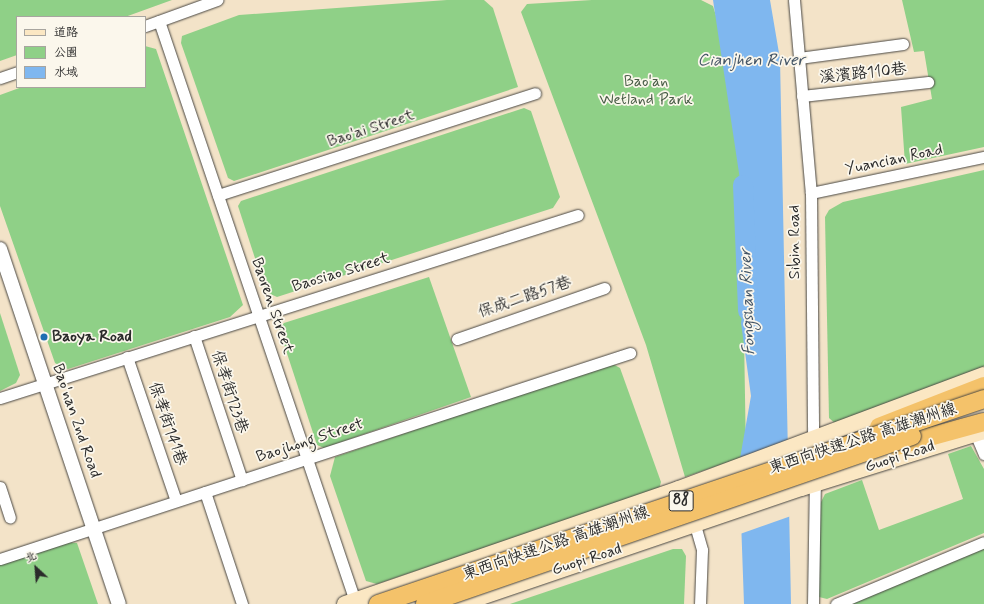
<!DOCTYPE html>
<html>
<head>
<meta charset="utf-8">
<style>
  body { margin:0 }
  #map { position:relative; width:984px; height:604px; overflow:hidden; background:#f3e3c8; font-family:Mynerve,"LXGW WenKai TC",sans-serif }
  div>[style] { position:absolute }
  [style*='--x'] { left:calc(var(--x)*1px); top:calc(var(--y)*1px); width:calc(var(--w)*1px); rotate:calc(var(--a)*1deg) }
  .green>* { inset:0; background:#8fd087 }
  .water>* { inset:0; background:#7fb7ef }
  .pier>* { inset:0; background:#f3e3c8 }
  .river>* { height:20px; margin:-10px; padding:0 10px; transform-origin:10px; border-radius:10px; background:#7fb7ef }
  .roads { filter:drop-shadow(0 0 1px #494743) drop-shadow(0 0 1px #494743) }
  .minor>* { height:11px; margin:-5.5px; padding:0 5.5px; transform-origin:5.5px; border-radius:5.5px; background:#fff }
  .tertiary>* { height:14px; margin:-7px; padding:0 7px; transform-origin:7px; border-radius:7px; background:#fff }
  .secondary>* { height:16px; margin:-8px; padding:0 8px; transform-origin:8px; border-radius:8px; background:#fbe7c3 }
  .trunk>* { height:18px; margin:-9px; padding:0 9px; transform-origin:9px; border-radius:9px; background:#f4c26a }
  .bridges { filter:drop-shadow(0 0 1px #494743) drop-shadow(0 0 1px #494743) }
  .trunk-bridge>* { height:18px; margin:-9px; padding:0 9px; transform-origin:9px; border-radius:9px; background:#f4c26a }
  .dots>* { width:11px; height:11px; translate:-50% -50%; box-sizing:border-box; border:2px solid #fbf7ec; border-radius:50% }
  span { translate:-50% -50%; white-space:nowrap; text-align:center; line-height:1.15; -webkit-text-stroke:3.5px #fbf7ec; paint-order:stroke }
  .shield-label span { padding:1px 3px; background:#fbf7ec; border:1px solid; border-radius:3px; -webkit-text-stroke-width:0 }
  .shield-label { font-size:15px; color:#2b2b2b; font-weight:700 }
  .street-label { font-size:16px; color:#2b2b2b }
  .park-label { font-size:16px; color:#495d47 }
  .poi-label { font-size:16px; color:#2b2b2b; font-weight:700 }
  .left { translate:0 -50%; text-align:left }
  .water-label { font-size:17px; color:#456; font-style:italic }
  .legend { position:absolute; left:16px; top:16px; width:130px; height:72px; box-sizing:border-box; background:#fbf7ec; border:1px solid #a8a59f; margin:0; padding:5px 7px; list-style:none; font-size:12px; color:#2b2b2b }
  .legend li { display:flex; align-items:center; gap:8px; height:20px }
  .legend b { width:20px; border:1px solid #a8a59f }
  .north { position:absolute; left:16px; top:548px; width:40px; height:40px; -webkit-text-stroke:3px #fbf7ec; paint-order:stroke; rotate:334deg; font-size:11px; font-weight:700; line-height:16px; text-align:center; color:#2b2b2b }
  .north::after { content:''; display:block; margin:auto; width:14px; height:18px; background:#2b2b2b; clip-path:polygon(50% 0,100% 100%,50% 72%,0 100%) }
</style>
</head>
<body>
<div id="map">
  <div class="green">
    <div style="clip-path:polygon(0 0,172px 0,125px 17px,17px 17px,17px 55px,0 61px)"></div>
    <div style="clip-path:polygon(447px 0,484px 0,493px 8px,518px 87px,234px 181px,228px 178px,181px 43px,182px 36px,239px 15px)"></div>
    <div style="clip-path:polygon(592px 0,701px 0,713px 6px,740px 93px,746px 456px,685px 477px,646px 345px,521px 12px,527px 4px)"></div>
    <div style="clip-path:polygon(902px 0,984px 0,984px 147px,905px 164px,901px 107px,932px 99px,924px 51px,914px 52px)"></div>
    <div style="clip-path:polygon(145px 46px,156px 49px,243px 305px,230px 317px,68px 369px,62px 367px,55px 363px,0 206px,0 95px,22px 87px,145px 87px)"></div>
    <div style="clip-path:polygon(524px 108px,531px 111px,560px 197px,553px 208px,277px 297px,266px 292px,238px 206px,241px 201px)"></div>
    <div style="clip-path:polygon(984px 170px,984px 369px,837px 425px,829px 418px,825px 217px,829px 210px,843px 202px)"></div>
    <div style="clip-path:polygon(429px 277px,471px 397px,324px 448px,317px 445px,279px 329px,284px 323px)"></div>
    <div style="clip-path:polygon(0 313px,20px 375px,16px 383px,0 391px)"></div>
    <div style="clip-path:polygon(611px 363px,620px 368px,661px 482px,659px 489px,377px 584px,366px 581px,330px 476px,335px 457px)"></div>
    <div style="clip-path:polygon(971px 446px,984px 469px,984px 533px,827px 599px,819px 597px,820px 504px,825px 494px,862px 480px,879px 530px,963px 499px,948px 454px)"></div>
    <div style="clip-path:polygon(65px 542px,77px 543px,98px 604px,0 604px,0 565px)"></div>
    <div style="clip-path:polygon(984px 548px,984px 604px,848px 604px)"></div>
    <div style="clip-path:polygon(673px 549px,682px 549px,686px 556px,684px 604px,510px 604px)"></div>
  </div>
  <div class="water">
    <div style="clip-path:polygon(713px 0,770px 0,780px 59px,791px 604px,744px 604px,739px 464px,751px 396px,741px 323px,751px 253px)"></div>
  </div>
  <div class="pier">
    <div style="clip-path:polygon(790px 441px,791px 516px,740px 534px,737px 464px)"></div>
  </div>
  <div class="river">
    <div style="--x:743;--y:185;--w:126;--a:87.7"></div>
  </div>
  <div class="roads">
    <div class="minor">
      <div style="--x:794;--y:0;--w:194;--a:85"></div>
      <div style="--x:811;--y:193;--w:252;--a:89.5"></div>
      <div style="--x:159;--y:21;--w:612;--a:71.33"></div>
      <div style="--x:145;--y:26;--w:77;--a:-19.9"></div>
      <div style="--x:799;--y:58;--w:105;--a:-7.7"></div>
      <div style="--x:0;--y:78;--w:18;--a:-19"></div>
      <div style="--x:802;--y:96;--w:127;--a:-6.3"></div>
      <div style="--x:811;--y:193;--w:177;--a:-11.8"></div>
      <div style="--x:218;--y:195;--w:333;--a:-17.8"></div>
      <div style="--x:194;--y:336;--w:152;--a:71.6"></div>
      <div style="--x:457;--y:339;--w:156;--a:-19.1"></div>
      <div style="--x:127;--y:357;--w:152;--a:71.2"></div>
      <div style="--x:0;--y:398;--w:606;--a:-17.57"></div>
      <div style="--x:975;--y:433;--w:23;--a:67"></div>
      <div style="--x:0;--y:487;--w:32;--a:72"></div>
      <div style="--x:205;--y:492;--w:118;--a:71.7"></div>
      <div style="--x:695;--y:525;--w:26;--a:74"></div>
      <div style="--x:702;--y:550;--w:54;--a:92.1"></div>
      <div style="--x:0;--y:559;--w:663;--a:-18.11"></div>
      <div style="--x:813;--y:604;--w:125;--a:-89.1"></div>
      <div style="--x:836;--y:604;--w:160;--a:-22.7"></div>
    </div>
    <div class="tertiary">
      <div style="--x:0;--y:249;--w:374;--a:71.5"></div>
    </div>
    <div class="secondary">
      <div style="--x:345;--y:604;--w:353;--a:-19"></div>
      <div style="--x:679;--y:489;--w:326;--a:-20.5"></div>
      <div style="--x:460;--y:604;--w:360;--a:-18.8"></div>
      <div style="--x:801;--y:488;--w:192;--a:-17.3"></div>
    </div>
    <div class="trunk">
      <div style="--x:879;--y:427;--w:113;--a:-21.3"></div>
      <div style="--x:896;--y:446;--w:91;--a:-15.3"></div>
    </div>
  </div>
  <div class="bridges">
    <div class="trunk-bridge">
      <div style="--x:378;--y:604;--w:640;--a:-18.69"></div>
      <div style="--x:425;--y:604;--w:515;--a:-19.03"></div>
    </div>
  </div>
  <div class="dots">
    <div style="left:44px;top:337px;background:#1f6fb2"></div>
  </div>
  <div class="shield-label">
    <span style="left:681px;top:501px">88</span>
  </div>
  <div class="street-label">
    <span style="left:863px;top:74px;rotate:-6deg">溪濱路110巷</span>
    <span style="left:371px;top:129px;rotate:-18deg">Bao'ai Street</span>
    <span style="left:894px;top:160px;rotate:-12deg">Yuancian Road</span>
    <span style="left:795px;top:242px;rotate:-90deg">Sibin Road</span>
    <span style="left:341px;top:273px;rotate:-17deg">Baosiao Street</span>
    <span style="left:525px;top:298px;rotate:-19deg">保成二路57巷</span>
    <span style="left:272px;top:306px;rotate:71deg">Baoren Street</span>
    <span style="left:229px;top:392px;rotate:72deg">保孝街123巷</span>
    <span style="left:76px;top:421px;rotate:71deg">Bao'nan 2nd Road</span>
    <span style="left:167px;top:424px;rotate:71deg">保孝街141巷</span>
    <span style="left:863px;top:439px;rotate:-18deg">東西向快速公路 高雄潮州線</span>
    <span style="left:310px;top:441px;rotate:-18deg">Baojhong Street</span>
    <span style="left:900px;top:457px;rotate:-18deg">Guopi Road</span>
    <span style="left:556px;top:544px;rotate:-19deg">東西向快速公路 高雄潮州線</span>
    <span style="left:587px;top:560px;rotate:-18deg">Guopi Road</span>
  </div>
  <div class="park-label">
    <span style="left:646px;top:91px">Bao'an<br>Wetland Park</span>
  </div>
  <div class="poi-label">
    <span class="left" style="left:52px;top:337px">Baoya Road</span>
  </div>
  <div class="water-label">
    <span style="left:751px;top:61px">Cianjhen River</span>
    <span style="left:748px;top:302px;rotate:-92deg">Fongshan River</span>
  </div>
  <ul class="legend">
  <li><b style="height:5px;background:#fbe7c3"></b>道路</li>
  <li><b style="height:11px;background:#8fd087"></b>公園</li>
  <li><b style="height:11px;background:#7fb7ef"></b>水域</li>
  </ul>
  <div class="north">北</div>
</div>
</body>
</html>
